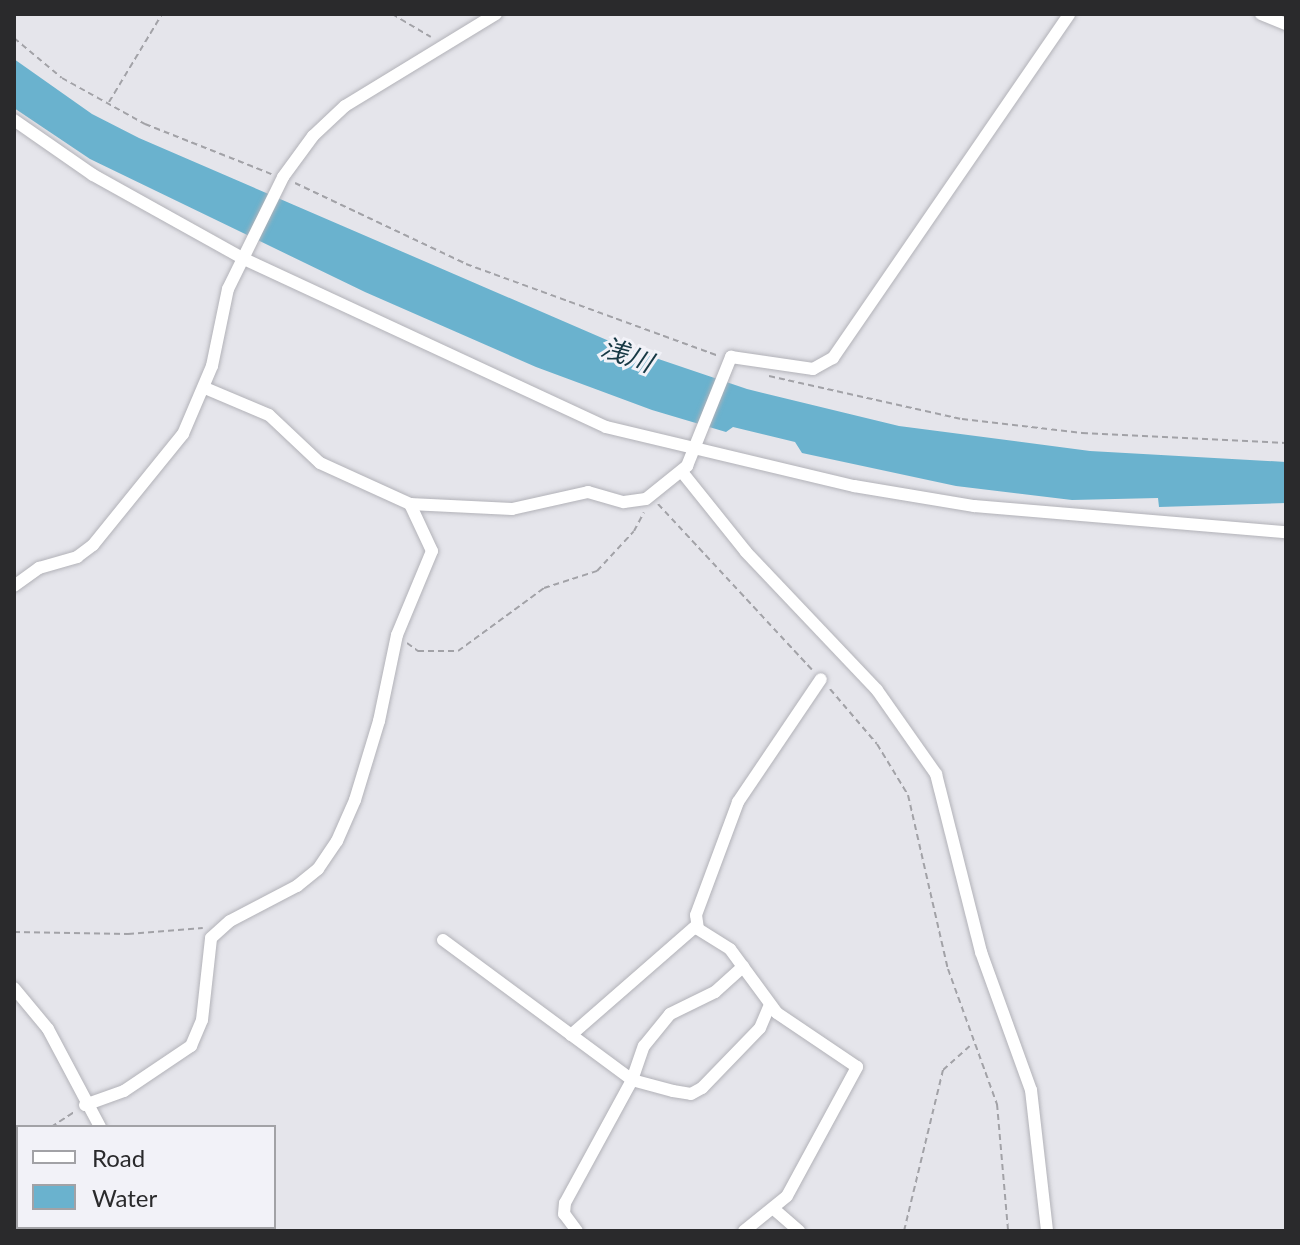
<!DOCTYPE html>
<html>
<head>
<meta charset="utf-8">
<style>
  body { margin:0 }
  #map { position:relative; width:1300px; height:1245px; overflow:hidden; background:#e5e5eb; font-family:Lato,"Noto Sans JP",sans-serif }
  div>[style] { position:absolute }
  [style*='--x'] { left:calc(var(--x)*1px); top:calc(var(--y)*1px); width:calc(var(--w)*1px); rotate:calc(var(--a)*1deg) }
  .water>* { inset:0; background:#6ab2ce }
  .path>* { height:2px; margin-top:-1px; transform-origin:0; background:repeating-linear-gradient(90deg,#a2a2a7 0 6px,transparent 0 10px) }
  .roads { filter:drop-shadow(0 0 2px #b2b2b8) drop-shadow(0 0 2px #b2b2b8) }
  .street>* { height:12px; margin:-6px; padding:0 6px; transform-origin:6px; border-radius:6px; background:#fff }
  span { translate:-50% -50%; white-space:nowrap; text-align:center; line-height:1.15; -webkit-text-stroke:6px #f2f2f8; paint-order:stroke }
  .water-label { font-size:26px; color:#173945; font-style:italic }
  .frame { position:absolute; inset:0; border:16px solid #2a2a2c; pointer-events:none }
  .legend { position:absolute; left:16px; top:1125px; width:260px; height:104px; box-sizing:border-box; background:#f2f2f8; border:2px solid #a2a2a6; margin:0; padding:10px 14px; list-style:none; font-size:24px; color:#2a2a2c }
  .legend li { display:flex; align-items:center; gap:16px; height:40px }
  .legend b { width:40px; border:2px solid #a2a2a6 }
</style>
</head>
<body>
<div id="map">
  <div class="water">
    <div style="clip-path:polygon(14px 59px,92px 114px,139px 138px,623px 347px,747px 389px,899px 426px,1090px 451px,1286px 462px,1286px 503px,1159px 507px,1158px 498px,1072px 500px,956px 486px,802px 453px,795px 442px,733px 427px,726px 432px,652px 410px,536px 367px,365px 292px,90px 159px,14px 108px)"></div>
  </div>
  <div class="path">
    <div style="--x:392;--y:14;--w:45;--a:30.5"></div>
    <div style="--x:14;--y:38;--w:62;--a:39.8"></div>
    <div style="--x:62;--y:78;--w:95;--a:29"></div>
    <div style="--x:145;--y:124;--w:136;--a:21.6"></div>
    <div style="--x:109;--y:102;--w:103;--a:-58.9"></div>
    <div style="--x:295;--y:183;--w:189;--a:25.3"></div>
    <div style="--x:466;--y:264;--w:269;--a:20"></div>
    <div style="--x:769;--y:376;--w:198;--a:12.6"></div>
    <div style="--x:962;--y:419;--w:121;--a:6.7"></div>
    <div style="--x:1082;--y:433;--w:204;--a:2.8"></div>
    <div style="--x:658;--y:504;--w:226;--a:47.1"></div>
    <div style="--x:407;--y:643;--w:14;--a:36"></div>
    <div style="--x:418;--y:651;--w:40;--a:0"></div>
    <div style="--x:458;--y:651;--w:107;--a:-36.2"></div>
    <div style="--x:544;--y:588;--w:56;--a:-17.8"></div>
    <div style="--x:597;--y:571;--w:54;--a:-47.2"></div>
    <div style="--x:634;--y:531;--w:21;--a:-62"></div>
    <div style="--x:830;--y:689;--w:72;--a:49.5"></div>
    <div style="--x:877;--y:744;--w:60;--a:58.7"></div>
    <div style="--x:908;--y:795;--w:179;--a:77.1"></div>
    <div style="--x:948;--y:969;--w:144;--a:70.1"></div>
    <div style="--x:997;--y:1104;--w:127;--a:85"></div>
    <div style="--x:14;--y:932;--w:114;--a:1"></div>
    <div style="--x:128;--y:934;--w:75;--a:-4.6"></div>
    <div style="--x:51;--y:1127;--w:27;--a:-33"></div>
    <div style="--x:14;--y:1145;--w:4;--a:-27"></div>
    <div style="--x:904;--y:1231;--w:166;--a:-76.4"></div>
    <div style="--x:943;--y:1070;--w:36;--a:-42"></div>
  </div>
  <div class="roads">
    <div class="street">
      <div style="--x:1261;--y:14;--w:27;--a:22"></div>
      <div style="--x:14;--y:120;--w:96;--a:34.8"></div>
      <div style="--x:93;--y:175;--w:171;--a:29.1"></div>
      <div style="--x:242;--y:258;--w:401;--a:24.9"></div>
      <div style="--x:606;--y:427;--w:255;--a:13.4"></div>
      <div style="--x:854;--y:486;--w:122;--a:9.5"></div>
      <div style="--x:974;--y:506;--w:313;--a:4.8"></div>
      <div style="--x:205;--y:388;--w:69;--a:22.9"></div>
      <div style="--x:269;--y:415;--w:70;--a:43.3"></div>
      <div style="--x:320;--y:463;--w:99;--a:24.5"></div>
      <div style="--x:410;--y:504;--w:102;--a:2.8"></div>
      <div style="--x:512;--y:509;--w:78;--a:-12.6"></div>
      <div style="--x:588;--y:492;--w:37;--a:16"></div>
      <div style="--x:624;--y:502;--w:22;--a:-8"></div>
      <div style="--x:646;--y:499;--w:53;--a:-38.8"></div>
      <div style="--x:687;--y:466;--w:118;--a:-68"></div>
      <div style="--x:731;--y:357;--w:83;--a:8.3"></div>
      <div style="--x:813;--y:369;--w:23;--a:-29"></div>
      <div style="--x:833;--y:358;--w:417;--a:-55.5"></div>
      <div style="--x:682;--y:472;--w:102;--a:51.3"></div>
      <div style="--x:746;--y:552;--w:190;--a:46.5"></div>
      <div style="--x:877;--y:690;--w:103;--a:54.9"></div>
      <div style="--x:936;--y:774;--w:184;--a:75.8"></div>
      <div style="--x:981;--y:952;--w:147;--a:70.1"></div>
      <div style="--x:1031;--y:1090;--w:142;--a:83.5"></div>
      <div style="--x:14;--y:586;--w:31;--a:-36"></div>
      <div style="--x:39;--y:568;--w:40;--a:-16"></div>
      <div style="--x:77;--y:557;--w:20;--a:-37"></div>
      <div style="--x:93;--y:545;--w:143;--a:-51"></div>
      <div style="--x:183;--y:434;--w:74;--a:-66.9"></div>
      <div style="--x:212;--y:366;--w:79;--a:-78.3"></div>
      <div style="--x:228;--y:289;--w:125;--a:-63.8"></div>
      <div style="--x:283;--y:177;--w:51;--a:-53.8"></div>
      <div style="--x:313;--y:136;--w:44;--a:-43.2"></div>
      <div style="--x:345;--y:106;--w:177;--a:-31.4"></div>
      <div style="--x:443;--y:940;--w:235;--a:36.5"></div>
      <div style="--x:632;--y:1080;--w:42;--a:15"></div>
      <div style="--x:673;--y:1091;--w:18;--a:9"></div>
      <div style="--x:691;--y:1094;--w:13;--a:-29"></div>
      <div style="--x:702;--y:1088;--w:83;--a:-46"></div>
      <div style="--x:760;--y:1028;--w:25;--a:-67"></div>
      <div style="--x:14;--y:988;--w:53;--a:50.3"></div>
      <div style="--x:48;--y:1029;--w:111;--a:62"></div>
      <div style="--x:571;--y:1035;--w:166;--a:-41.1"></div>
      <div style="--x:85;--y:1105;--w:41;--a:-19.7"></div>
      <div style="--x:124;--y:1091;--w:81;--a:-33.9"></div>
      <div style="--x:191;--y:1046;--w:28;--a:-67"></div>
      <div style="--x:202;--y:1020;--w:82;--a:-83.7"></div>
      <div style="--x:211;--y:938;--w:25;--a:-42"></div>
      <div style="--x:230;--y:921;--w:76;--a:-27.6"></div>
      <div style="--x:297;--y:886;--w:27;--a:-39"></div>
      <div style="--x:318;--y:869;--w:34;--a:-56"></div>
      <div style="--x:337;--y:841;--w:45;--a:-66.3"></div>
      <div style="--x:355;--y:800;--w:83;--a:-73.1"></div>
      <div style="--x:379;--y:721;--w:88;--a:-78.2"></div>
      <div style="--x:397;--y:635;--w:91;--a:-67.4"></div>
      <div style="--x:432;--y:551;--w:52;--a:-115.1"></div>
      <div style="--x:775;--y:1210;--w:32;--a:41"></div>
      <div style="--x:177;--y:1227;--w:5;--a:53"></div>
      <div style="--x:577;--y:1231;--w:21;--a:-127"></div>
      <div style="--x:564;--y:1214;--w:11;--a:-85"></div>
      <div style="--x:565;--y:1203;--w:140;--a:-61.4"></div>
      <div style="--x:632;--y:1080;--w:36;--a:-71"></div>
      <div style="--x:644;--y:1046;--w:41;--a:-50.9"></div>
      <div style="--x:670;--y:1014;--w:50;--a:-26.1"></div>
      <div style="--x:715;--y:992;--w:38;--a:-42"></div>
      <div style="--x:744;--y:1231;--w:55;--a:-39.1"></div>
      <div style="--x:787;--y:1196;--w:147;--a:-61.5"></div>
      <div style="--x:857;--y:1067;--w:97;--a:-146"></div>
      <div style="--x:777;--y:1013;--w:79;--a:-126.3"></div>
      <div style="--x:730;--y:949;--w:38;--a:-148"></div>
      <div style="--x:698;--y:929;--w:14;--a:-98"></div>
      <div style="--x:696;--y:915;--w:121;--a:-69.6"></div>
      <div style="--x:738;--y:802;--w:148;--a:-56"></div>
    </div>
  </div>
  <div class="water-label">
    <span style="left:627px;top:355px;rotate:20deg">浅川</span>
  </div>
  <div class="frame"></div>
  <ul class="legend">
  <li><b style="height:10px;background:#fff"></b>Road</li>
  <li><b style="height:22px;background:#6ab2ce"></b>Water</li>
  </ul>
</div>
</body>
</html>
